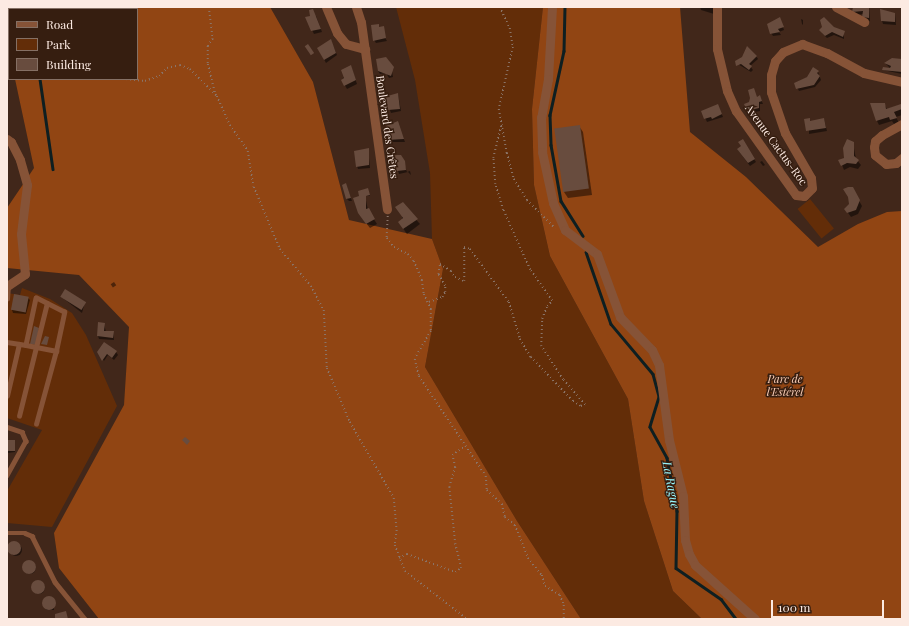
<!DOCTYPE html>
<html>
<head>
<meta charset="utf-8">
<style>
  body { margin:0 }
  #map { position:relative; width:909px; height:626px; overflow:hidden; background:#41271a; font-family:"Playfair Display",serif }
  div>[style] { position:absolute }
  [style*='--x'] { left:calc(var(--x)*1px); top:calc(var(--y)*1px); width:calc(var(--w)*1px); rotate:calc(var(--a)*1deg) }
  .green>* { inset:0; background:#632d08; transform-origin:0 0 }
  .forest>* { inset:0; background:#914513 }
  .shadow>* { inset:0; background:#0007; transform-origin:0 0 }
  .round { border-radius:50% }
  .stream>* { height:2.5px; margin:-1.25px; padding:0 1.25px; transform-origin:1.25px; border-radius:1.25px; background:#0e1f21 }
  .building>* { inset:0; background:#684c3e; transform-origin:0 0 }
  .path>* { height:1.5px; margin-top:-0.75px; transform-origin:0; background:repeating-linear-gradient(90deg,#8a7468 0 1px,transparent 0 4px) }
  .service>* { height:4.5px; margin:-2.25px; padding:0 2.25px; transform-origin:2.25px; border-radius:2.25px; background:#865337 }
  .minor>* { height:9px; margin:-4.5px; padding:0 4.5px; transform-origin:4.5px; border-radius:4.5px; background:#865337 }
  span { translate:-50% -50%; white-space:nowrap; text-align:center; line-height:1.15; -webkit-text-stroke:3px #361e10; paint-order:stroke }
  .street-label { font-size:11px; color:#fceae2 }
  .park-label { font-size:11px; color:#fccfb8; font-style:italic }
  .water-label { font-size:12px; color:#96f3f9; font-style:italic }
  .frame { position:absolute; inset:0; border:8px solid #fceae2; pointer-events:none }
  .legend { position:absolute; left:8px; top:8px; width:130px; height:72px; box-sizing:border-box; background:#361e10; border:1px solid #857064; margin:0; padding:5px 7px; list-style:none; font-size:12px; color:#fceae2 }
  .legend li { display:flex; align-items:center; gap:8px; height:20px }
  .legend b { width:20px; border:1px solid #857064 }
  .scale { position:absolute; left:771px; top:600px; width:113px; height:18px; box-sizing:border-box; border:2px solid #fceae2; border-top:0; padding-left:5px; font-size:12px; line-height:14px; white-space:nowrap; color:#fceae2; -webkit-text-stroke:3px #361e10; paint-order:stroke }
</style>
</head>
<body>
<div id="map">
  <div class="green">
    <div style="clip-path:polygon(396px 7px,543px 7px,532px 109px,534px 185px,550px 256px,628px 399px,644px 501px,673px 591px,702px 619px,581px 619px,517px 521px,425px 367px,443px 269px,432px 239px,430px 173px,415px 80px)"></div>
    <div style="left:810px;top:199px;width:38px;height:16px;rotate:51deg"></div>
    <div style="clip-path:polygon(22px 288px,50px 299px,72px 313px,86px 335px,117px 406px,52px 527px,7px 523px,7px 491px,42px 430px,7px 418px,7px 293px,20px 295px)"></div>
  </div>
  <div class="forest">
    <div style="clip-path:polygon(7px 7px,94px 7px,99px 9px,9px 9px,9px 53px)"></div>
    <div style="clip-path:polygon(107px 7px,270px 7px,313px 82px,349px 220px,432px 239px,443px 269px,425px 367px,517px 521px,581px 619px,99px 619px,59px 568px,54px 533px,124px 405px,129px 327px,79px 275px,7px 268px,7px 208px,34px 168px,15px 79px,137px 79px,137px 9px,105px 9px)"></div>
    <div style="clip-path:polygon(543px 7px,680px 7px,690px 132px,746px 177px,818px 247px,858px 224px,887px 212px,902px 211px,902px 619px,702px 619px,673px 591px,644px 501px,628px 399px,550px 256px,534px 185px,532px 109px)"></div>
  </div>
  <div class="shadow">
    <div style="clip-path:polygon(700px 7px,715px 7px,714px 14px,701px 10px)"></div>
    <div style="clip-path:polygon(854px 7px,869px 7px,870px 21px,865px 19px,864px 14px,854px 15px)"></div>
    <div style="clip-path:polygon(895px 14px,896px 25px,883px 24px,882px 21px)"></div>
    <div style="clip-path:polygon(316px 16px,322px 32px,314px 34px,306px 18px)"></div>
    <div style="clip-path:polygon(801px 19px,803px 20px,803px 25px,802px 24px)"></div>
    <div style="clip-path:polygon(781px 21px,784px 30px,779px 32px,781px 35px,773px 36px,771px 33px)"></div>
    <div style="clip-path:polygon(378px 25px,387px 41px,376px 43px,374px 40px)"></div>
    <div style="clip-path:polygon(834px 28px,844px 32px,844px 39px,834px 35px,827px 38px,822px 33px)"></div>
    <div style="clip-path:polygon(331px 41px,337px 55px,326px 63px,318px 48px)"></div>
    <div style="clip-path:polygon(756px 56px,758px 59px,750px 66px,753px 70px,751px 72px,736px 63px)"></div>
    <div style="clip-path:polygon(902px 61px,902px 74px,883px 70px,893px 71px,885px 63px)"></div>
    <div style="clip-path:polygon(351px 66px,357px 84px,347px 89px,342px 80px)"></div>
    <div style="clip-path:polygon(391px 66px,393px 77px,389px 78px,386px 73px,380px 74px,378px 71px)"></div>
    <div style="clip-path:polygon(818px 72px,821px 80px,815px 87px,799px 91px,795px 83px)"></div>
    <div style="clip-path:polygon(398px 94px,401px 111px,391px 113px,385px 97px)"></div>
    <div style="clip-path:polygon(760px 97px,763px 104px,760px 104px,760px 111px,749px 113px,748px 110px)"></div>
    <div style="clip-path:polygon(884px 104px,887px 109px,900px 105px,902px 115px,896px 117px,899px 123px,894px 124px,892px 121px,879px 125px,877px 121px)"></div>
    <div style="clip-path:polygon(719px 108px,723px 117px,707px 122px,702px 111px)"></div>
    <div style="clip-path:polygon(809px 119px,811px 122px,824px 119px,827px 131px,809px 134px)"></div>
    <div style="clip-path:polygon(397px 122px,405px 142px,390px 142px,388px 139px)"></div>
    <div style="clip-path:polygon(579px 126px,583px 132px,592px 195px,568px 198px,564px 192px)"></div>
    <div style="clip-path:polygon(742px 140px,756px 162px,750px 166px,738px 150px,743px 146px)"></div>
    <div style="clip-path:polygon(853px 143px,856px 159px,861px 165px,858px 169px,850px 167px,844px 170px,842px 165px)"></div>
    <div style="clip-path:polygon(368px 149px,370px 168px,358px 169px,357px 166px)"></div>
    <div style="clip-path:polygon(402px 159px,407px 172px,410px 171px,411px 175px,408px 172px,399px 174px,398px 171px)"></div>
    <div style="clip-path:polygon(762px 161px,765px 165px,763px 166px,760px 162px)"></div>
    <div style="clip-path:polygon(346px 184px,352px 201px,349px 201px,347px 199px)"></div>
    <div style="clip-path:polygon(852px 188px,862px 206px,858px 214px,851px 217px,846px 210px,850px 204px)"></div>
    <div style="clip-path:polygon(367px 189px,370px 196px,365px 196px,368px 210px,377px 224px,370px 228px,362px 218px,361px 196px)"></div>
    <div style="clip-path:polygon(402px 204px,420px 224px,407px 234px,402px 227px)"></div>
    <div style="left:114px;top:282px;width:4px;height:4px;rotate:56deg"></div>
    <div style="clip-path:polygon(28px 298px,30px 300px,26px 314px,13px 313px,12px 310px)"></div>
    <div style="clip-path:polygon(64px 299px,85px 302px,82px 313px)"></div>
    <div style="clip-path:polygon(104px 324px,106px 332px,113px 332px,114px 340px,99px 339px,98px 336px)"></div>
    <div style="clip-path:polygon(98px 352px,116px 352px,118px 355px,114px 360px,108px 355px,104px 361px)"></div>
    <div style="clip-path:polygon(8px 440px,15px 442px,15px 452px,8px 453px)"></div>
    <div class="round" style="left:10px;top:544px;width:12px;height:12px"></div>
    <div class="round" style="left:24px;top:562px;width:12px;height:12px"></div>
    <div class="round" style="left:33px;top:582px;width:12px;height:12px"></div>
    <div style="left:46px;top:599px;width:8px;height:11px"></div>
    <div style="clip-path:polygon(7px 603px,8px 606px,8px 614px,7px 615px)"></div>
  </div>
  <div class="stream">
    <div style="--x:15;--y:7;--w:2;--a:63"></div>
    <div style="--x:565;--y:7;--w:44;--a:91.3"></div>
    <div style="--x:564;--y:51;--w:66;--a:102.3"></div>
    <div style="--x:550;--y:115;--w:30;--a:88"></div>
    <div style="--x:551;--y:145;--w:57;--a:79.9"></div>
    <div style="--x:561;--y:201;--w:41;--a:57.8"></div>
    <div style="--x:40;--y:79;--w:91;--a:81.8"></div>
    <div style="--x:586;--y:252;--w:76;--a:70.9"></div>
    <div style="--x:611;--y:324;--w:65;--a:50"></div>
    <div style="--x:653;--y:374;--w:24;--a:75"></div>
    <div style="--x:659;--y:397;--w:31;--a:107"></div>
    <div style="--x:650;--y:427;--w:35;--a:61"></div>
    <div style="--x:667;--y:458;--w:54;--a:79.3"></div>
    <div style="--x:677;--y:511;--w:57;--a:91"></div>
    <div style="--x:676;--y:568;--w:55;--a:34.6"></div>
    <div style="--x:721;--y:599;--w:25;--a:53"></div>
  </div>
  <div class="building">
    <div style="clip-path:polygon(853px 7px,869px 7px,869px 18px,862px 17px,863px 11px,852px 12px)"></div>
    <div style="clip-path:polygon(313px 9px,321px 29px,311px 31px,305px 17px,310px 16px,309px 10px)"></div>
    <div style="clip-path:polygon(880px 9px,895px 13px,895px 22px,881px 21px)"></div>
    <div style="clip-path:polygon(780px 17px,784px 27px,778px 29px,780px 32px,770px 34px,767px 24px)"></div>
    <div style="clip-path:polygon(824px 17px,834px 27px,845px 31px,843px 37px,832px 32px,825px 36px,819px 30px,822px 27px,820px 20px)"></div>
    <div style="clip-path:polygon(379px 24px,379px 27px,384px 26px,386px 38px,373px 41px,371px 25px)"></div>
    <div style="clip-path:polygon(331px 39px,336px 53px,324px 60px,317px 48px)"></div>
    <div style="left:308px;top:44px;width:11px;height:4px;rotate:56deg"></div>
    <div style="clip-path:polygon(747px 46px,757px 56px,749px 64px,752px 66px,749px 70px,741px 64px,736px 66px,735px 61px,742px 57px)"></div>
    <div style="clip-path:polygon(386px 57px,394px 67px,391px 76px,378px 71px,376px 59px)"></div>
    <div style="clip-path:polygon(892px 58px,902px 59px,902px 72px,882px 70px,883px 67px,890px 68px,891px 66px,884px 63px)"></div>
    <div style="clip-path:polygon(351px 65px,356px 80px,344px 86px,341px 80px,344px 78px,341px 70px)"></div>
    <div style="clip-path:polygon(813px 67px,819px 71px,817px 73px,820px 76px,814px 85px,796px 89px,794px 83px,807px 77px)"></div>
    <div style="clip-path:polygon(754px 88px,757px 97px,760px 95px,762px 101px,759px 102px,759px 108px,747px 111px,744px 104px,749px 102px,750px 98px,748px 90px)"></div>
    <div style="clip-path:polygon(398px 93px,400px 109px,388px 110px,384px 97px)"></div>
    <div style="clip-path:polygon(870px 103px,885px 103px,886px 109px,901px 104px,902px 109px,894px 112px,897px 118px,890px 120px,889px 117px,876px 121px)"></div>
    <div style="clip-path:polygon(718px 104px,722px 114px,712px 119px,711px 117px,704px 119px,701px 111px)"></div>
    <div style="clip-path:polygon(810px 118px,810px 121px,824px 118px,826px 128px,806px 131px,804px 119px)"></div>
    <div style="clip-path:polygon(398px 121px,404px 139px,387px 140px,386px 126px)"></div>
    <div style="left:580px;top:125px;width:64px;height:26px;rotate:82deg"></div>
    <div style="clip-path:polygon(743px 139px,755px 159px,748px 163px,737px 149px,741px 146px,738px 142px)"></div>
    <div style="clip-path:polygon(847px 139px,854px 142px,854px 156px,859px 160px,856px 164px,847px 163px,841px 166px,838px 160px,844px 158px,843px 148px)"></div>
    <div style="clip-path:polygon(369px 148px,369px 165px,356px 167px,354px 151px)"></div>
    <div style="clip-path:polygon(397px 155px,401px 155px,405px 161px,406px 170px,397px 171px,394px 169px,390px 156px)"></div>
    <div style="clip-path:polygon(346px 183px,351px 198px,346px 199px,342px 185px)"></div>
    <div style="clip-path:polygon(848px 187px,853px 187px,860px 200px,856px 210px,847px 213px,844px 209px,849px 204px,848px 197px,843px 189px)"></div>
    <div style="clip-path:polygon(368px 188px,370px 195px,366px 196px,366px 209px,369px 208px,375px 219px,366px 224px,358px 213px,353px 198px,359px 196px,358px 191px)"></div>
    <div style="clip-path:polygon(403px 202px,418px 219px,403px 229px,398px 222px,403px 218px,395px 207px)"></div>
    <div style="left:65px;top:289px;width:25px;height:9px;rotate:32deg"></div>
    <div style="left:14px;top:294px;width:15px;height:16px;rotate:11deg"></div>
    <div style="clip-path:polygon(98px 322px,105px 323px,104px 331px,114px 331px,113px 338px,97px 336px)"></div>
    <div style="clip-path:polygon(34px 326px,39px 328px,36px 345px,30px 344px)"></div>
    <div style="clip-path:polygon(45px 336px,49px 337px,47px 345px,41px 344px)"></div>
    <div style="clip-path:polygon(104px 342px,117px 351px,112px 358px,107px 354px,102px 361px,97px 352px)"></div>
    <div style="clip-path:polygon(185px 437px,190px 441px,187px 445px,182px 440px)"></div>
    <div style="left:7px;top:440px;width:8px;height:11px"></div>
    <div class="round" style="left:7px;top:541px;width:14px;height:14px"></div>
    <div class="round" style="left:22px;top:560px;width:14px;height:14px"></div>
    <div class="round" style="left:31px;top:580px;width:14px;height:14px"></div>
    <div class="round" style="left:42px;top:596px;width:14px;height:14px"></div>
    <div style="clip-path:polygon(66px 611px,68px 619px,55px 619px,55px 614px)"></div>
  </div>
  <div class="path">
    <div style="--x:114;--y:7;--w:3;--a:45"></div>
    <div style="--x:209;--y:7;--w:32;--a:83"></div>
    <div style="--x:213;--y:39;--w:9;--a:126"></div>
    <div style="--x:208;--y:46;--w:18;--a:90"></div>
    <div style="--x:208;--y:64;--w:32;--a:76"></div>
    <div style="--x:500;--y:7;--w:23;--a:65"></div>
    <div style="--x:510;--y:28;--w:19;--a:81"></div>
    <div style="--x:513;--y:47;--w:64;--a:102.7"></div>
    <div style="--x:499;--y:109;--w:45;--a:79.7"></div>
    <div style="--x:507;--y:153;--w:27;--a:75"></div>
    <div style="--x:514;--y:179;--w:25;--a:58"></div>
    <div style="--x:527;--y:200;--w:40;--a:45"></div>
    <div style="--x:7;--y:57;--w:3;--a:-45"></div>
    <div style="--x:126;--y:79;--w:19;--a:6"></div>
    <div style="--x:145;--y:81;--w:15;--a:-20"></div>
    <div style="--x:159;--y:76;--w:11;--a:-45"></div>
    <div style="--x:167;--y:68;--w:13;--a:-13"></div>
    <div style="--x:180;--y:65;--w:11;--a:22"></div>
    <div style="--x:190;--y:69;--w:38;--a:45"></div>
    <div style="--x:217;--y:96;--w:32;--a:66"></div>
    <div style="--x:230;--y:125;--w:32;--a:55"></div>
    <div style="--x:248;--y:151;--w:36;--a:81"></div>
    <div style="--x:254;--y:187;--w:67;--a:67.2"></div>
    <div style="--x:280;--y:249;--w:48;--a:50"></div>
    <div style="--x:311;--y:286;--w:27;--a:62"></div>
    <div style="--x:324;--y:310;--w:58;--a:87"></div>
    <div style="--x:327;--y:368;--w:59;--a:66.9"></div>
    <div style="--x:350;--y:422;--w:88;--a:59.9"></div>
    <div style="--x:394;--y:498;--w:32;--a:85"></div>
    <div style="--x:397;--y:530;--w:15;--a:98"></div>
    <div style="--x:395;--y:545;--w:28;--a:69"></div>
    <div style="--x:405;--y:571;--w:78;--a:37.7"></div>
    <div style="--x:388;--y:216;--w:22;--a:93"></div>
    <div style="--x:387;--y:238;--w:11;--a:52"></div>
    <div style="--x:394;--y:247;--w:16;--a:27"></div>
    <div style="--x:408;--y:254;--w:9;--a:49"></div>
    <div style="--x:414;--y:261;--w:21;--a:67"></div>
    <div style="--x:422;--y:280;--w:14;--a:82"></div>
    <div style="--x:424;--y:294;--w:17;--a:65"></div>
    <div style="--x:431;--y:309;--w:22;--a:90"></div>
    <div style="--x:431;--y:331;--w:32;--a:120"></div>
    <div style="--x:415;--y:359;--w:17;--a:77"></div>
    <div style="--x:419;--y:376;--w:120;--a:56.2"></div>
    <div style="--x:486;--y:476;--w:14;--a:86"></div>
    <div style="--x:487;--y:490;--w:21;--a:43"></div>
    <div style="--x:502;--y:504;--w:13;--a:77"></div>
    <div style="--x:505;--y:517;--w:13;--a:39"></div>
    <div style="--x:515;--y:525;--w:35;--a:68"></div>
    <div style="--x:528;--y:558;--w:22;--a:51"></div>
    <div style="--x:542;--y:575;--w:11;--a:75"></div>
    <div style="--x:545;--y:586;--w:17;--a:31"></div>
    <div style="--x:560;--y:595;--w:11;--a:68"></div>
    <div style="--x:564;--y:605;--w:14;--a:90"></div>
    <div style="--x:429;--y:302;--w:14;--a:-21"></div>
    <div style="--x:442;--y:297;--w:6;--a:-59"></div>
    <div style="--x:445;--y:292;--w:6;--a:-90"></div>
    <div style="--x:445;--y:286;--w:14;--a:-120"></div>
    <div style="--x:438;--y:274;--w:10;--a:-79"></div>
    <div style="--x:440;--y:264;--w:13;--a:32"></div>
    <div style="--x:451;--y:271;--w:7;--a:56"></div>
    <div style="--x:455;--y:277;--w:10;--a:24"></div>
    <div style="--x:464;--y:281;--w:34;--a:-90"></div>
    <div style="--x:464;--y:247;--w:6;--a:18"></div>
    <div style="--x:470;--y:249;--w:66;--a:53.7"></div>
    <div style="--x:509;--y:302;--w:39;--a:73"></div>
    <div style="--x:520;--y:339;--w:21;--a:59"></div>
    <div style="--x:531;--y:357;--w:61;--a:46.3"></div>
    <div style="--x:573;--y:401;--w:9;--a:32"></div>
    <div style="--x:581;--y:406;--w:4;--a:-14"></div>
    <div style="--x:585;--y:405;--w:33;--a:-131"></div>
    <div style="--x:563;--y:380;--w:40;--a:-122.9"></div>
    <div style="--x:541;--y:346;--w:27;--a:-88"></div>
    <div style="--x:542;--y:319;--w:14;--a:-69"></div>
    <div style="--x:547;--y:306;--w:7;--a:-45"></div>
    <div style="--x:552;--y:301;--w:38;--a:-125"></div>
    <div style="--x:530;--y:270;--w:66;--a:-114.2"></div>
    <div style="--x:503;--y:210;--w:27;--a:-107"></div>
    <div style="--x:495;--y:184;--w:26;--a:-94"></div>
    <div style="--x:493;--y:158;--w:33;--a:-76"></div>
    <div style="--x:399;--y:558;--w:9;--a:-27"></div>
    <div style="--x:407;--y:554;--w:51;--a:20.6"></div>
    <div style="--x:455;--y:572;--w:7;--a:-34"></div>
    <div style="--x:461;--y:568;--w:25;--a:-104"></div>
    <div style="--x:455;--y:544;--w:57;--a:-96"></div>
    <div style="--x:449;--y:487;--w:21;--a:-73"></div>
    <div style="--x:455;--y:467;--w:12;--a:-104"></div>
    <div style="--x:452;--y:455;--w:16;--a:-35"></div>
  </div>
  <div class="service">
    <div style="--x:7;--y:299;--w:13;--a:-86"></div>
    <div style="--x:7;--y:342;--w:19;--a:9"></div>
    <div style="--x:26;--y:345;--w:31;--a:11"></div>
    <div style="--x:56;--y:351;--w:40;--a:-78"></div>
    <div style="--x:64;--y:312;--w:31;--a:-153"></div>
    <div style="--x:36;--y:298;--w:48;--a:102"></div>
    <div style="--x:7;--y:396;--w:53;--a:-77"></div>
    <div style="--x:19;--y:416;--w:116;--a:-76.1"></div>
    <div style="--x:36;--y:424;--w:76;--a:-74.7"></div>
    <div style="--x:7;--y:427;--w:16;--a:18"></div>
    <div style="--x:22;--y:432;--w:10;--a:66"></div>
    <div style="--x:26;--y:441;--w:39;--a:119"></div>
    <div style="--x:7;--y:533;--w:18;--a:0"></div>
    <div style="--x:25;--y:533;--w:8;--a:23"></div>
    <div style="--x:32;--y:536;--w:51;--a:63.4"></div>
    <div style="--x:55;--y:582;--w:48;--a:51"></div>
  </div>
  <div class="minor">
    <div style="--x:326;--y:7;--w:28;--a:67"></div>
    <div style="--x:337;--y:33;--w:14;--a:51"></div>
    <div style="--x:346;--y:44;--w:20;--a:15"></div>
    <div style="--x:356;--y:7;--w:16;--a:72"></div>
    <div style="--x:361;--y:22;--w:189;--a:82.1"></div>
    <div style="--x:552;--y:7;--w:72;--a:93.2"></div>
    <div style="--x:548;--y:79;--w:39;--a:100"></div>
    <div style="--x:541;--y:117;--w:35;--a:88"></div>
    <div style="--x:542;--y:152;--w:52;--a:77.8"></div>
    <div style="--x:553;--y:203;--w:30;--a:66"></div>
    <div style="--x:565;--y:230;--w:40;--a:37"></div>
    <div style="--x:597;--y:254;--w:67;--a:69.9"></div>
    <div style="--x:620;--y:317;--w:46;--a:45.9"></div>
    <div style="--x:652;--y:350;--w:17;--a:65"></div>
    <div style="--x:659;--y:365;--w:76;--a:82.4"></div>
    <div style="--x:669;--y:440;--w:58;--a:76"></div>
    <div style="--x:683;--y:496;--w:44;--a:87.4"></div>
    <div style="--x:685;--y:540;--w:15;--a:74"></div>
    <div style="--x:689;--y:554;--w:13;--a:61"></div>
    <div style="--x:695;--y:565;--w:81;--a:42"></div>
    <div style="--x:717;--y:7;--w:42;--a:90"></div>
    <div style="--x:717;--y:49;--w:43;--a:76.6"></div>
    <div style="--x:727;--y:91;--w:22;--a:66"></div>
    <div style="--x:736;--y:111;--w:103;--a:54.5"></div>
    <div style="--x:796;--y:195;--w:8;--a:7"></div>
    <div style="--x:804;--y:196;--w:11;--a:-45"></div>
    <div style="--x:812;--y:188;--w:10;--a:-96"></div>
    <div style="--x:811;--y:178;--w:52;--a:-120"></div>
    <div style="--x:785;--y:133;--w:43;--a:-108.9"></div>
    <div style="--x:771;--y:92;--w:17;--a:-90"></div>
    <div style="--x:771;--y:75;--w:15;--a:-74"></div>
    <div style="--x:775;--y:61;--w:12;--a:-48"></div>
    <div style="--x:783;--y:52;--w:21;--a:-23"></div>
    <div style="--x:802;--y:44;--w:27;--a:20"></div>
    <div style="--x:827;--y:53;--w:42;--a:28.4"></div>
    <div style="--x:864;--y:73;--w:39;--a:13"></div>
    <div style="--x:836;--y:7;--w:32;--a:28"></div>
    <div style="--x:902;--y:124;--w:23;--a:151"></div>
    <div style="--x:882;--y:135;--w:9;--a:139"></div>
    <div style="--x:875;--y:141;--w:6;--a:99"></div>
    <div style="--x:874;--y:147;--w:8;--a:83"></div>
    <div style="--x:875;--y:155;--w:14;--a:39"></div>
    <div style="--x:886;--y:164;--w:10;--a:-6"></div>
    <div style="--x:896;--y:163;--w:8;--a:-40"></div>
    <div style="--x:7;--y:139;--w:5;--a:37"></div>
    <div style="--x:11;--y:142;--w:20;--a:63"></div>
    <div style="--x:20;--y:160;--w:26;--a:74"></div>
    <div style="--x:27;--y:185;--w:49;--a:97"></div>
    <div style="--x:21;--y:234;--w:40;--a:84.3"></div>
    <div style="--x:25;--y:274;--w:22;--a:146"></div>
  </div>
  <div class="street-label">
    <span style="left:387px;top:127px;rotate:82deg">Boulevard des Crêtes</span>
    <span style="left:776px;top:145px;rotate:54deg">Avenue Cactus-Roc</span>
  </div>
  <div class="park-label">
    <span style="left:785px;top:386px">Parc de<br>l'Estérel</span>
  </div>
  <div class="water-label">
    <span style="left:671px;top:485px;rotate:79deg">La Rague</span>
  </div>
  <div class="frame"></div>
  <ul class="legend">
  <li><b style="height:5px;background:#865337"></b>Road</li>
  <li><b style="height:11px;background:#632d08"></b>Park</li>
  <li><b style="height:11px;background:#684c3e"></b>Building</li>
  </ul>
  <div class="scale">100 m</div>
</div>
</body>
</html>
